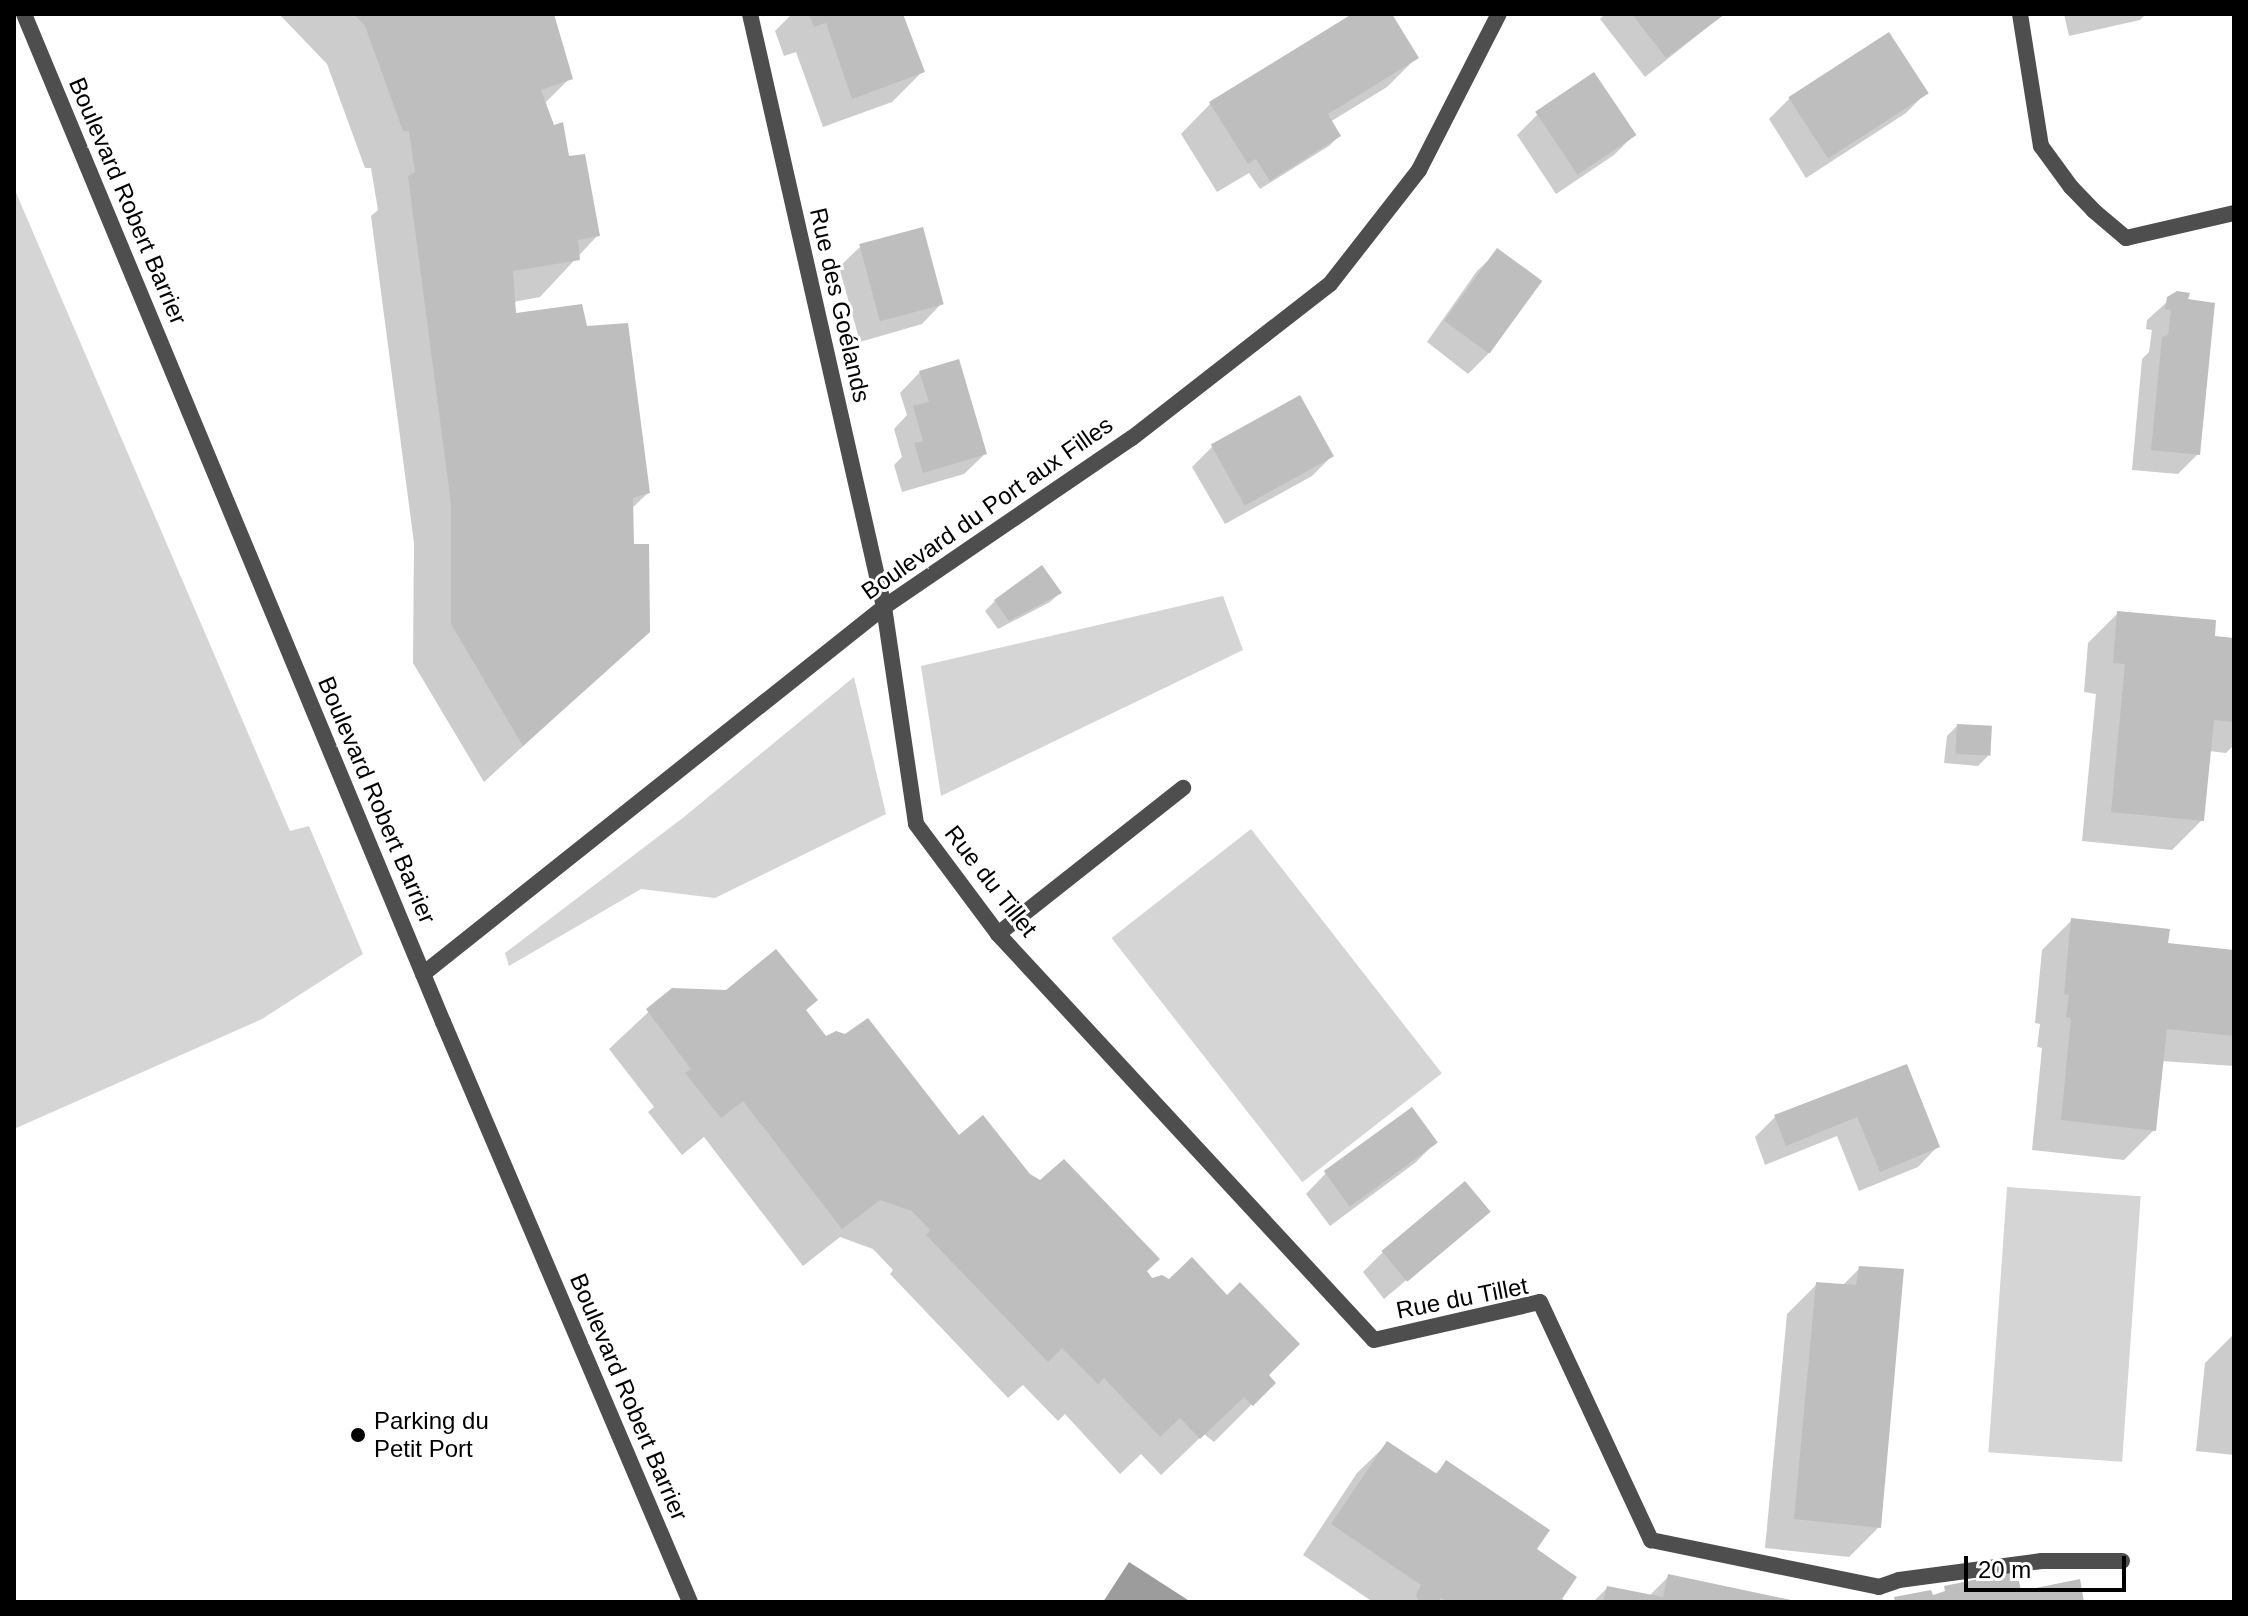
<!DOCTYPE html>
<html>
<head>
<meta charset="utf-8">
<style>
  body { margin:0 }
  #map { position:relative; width:2248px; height:1616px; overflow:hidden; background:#fff; font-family:Helvetica,sans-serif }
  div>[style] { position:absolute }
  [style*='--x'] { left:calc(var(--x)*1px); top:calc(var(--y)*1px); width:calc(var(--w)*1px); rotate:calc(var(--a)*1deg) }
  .green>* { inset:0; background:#d5d5d5; transform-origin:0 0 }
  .water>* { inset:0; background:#9c9c9c }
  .shadow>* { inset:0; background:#0003 }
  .building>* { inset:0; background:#bebebe; transform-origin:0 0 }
  .lane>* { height:16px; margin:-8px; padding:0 8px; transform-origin:8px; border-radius:8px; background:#4e4e4e }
  .street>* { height:16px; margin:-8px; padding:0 8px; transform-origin:8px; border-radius:8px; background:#4e4e4e }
  .dots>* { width:22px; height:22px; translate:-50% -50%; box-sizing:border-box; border:4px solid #fff; border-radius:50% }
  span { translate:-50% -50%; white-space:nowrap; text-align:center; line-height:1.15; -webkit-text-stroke:6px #fff; paint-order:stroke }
  .street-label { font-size:24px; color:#000 }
  .poi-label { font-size:24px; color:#000 }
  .left { translate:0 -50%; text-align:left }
  .frame { position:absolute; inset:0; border:16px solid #000; pointer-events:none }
  .scale { position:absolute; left:1964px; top:1556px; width:162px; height:36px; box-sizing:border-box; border:4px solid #000; border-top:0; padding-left:10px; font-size:24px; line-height:28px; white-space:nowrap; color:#000; -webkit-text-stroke:6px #fff; paint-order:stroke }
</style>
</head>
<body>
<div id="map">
  <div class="green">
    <div style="clip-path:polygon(14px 188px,290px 831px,309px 826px,363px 954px,262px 1019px,14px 1129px)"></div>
    <div style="clip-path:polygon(1223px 596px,1243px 650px,941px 796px,921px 666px)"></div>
    <div style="clip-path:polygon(854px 677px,886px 814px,715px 898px,641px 889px,509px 966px,505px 953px,684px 817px)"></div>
    <div style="left:1251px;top:829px;width:310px;height:177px;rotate:52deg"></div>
    <div style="left:2007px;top:1187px;width:134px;height:266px;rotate:4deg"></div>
  </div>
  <div class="water">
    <div style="clip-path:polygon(1129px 1562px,1191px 1602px,1103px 1602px)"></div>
  </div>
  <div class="shadow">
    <div style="clip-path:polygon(279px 14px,552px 14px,570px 78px,544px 104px,598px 235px,540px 297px,513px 302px,514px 316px,585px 328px,648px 493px,631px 509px,632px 546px,648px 631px,484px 782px,413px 663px,414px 543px,371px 216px,378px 210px,371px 168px,365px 168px,327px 64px)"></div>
    <div style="clip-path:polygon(792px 14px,901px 14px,922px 72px,892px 102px,823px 127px,796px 52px,784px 56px,775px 31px)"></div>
    <div style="clip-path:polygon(1355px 14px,1390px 14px,1417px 57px,1387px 87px,1330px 122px,1339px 136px,1329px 146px,1260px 189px,1249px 173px,1217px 192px,1181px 134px,1210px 104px)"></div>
    <div style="clip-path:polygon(1605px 14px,1724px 14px,1645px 77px,1600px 19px)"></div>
    <div style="clip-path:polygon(2064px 14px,2146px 14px,2140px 20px,2069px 36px)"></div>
    <div style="clip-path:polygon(1889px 35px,1927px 92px,1906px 113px,1806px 178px,1769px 119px,1789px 99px)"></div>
    <div style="clip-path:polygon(1594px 75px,1634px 135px,1614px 155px,1556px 194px,1517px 135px,1537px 115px)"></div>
    <div style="clip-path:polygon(860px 247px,942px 303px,922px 324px,860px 342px,839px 267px)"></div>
    <div style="clip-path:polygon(1498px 251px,1488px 354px,1468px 374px,1427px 342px,1477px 271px)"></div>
    <div style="clip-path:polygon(2177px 293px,2198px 454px,2178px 474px,2132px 470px,2142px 359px,2149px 352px,2152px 330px,2146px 329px,2147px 320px)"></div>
    <div style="clip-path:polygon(920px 372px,985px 454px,964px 474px,902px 492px,894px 465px,902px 457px,894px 429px,907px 415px,900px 393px)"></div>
    <div style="clip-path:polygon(1213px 446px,1332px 456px,1312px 476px,1225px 524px,1192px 467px)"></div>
    <div style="clip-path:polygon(1060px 593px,1050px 602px,998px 629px,985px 611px,995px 601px)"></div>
    <div style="clip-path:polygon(2118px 613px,2213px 638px,2234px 640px,2234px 745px,2226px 753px,2209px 751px,2202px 820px,2172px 850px,2082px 841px,2096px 694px,2084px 692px,2088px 643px)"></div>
    <div style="clip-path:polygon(1957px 726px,1988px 756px,1978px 766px,1944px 763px,1947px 736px)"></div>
    <div style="clip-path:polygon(2072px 920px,2166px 945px,2234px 952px,2234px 1066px,2162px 1061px,2154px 1130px,2124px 1160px,2032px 1150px,2042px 1048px,2037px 1047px,2040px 1024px,2035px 1023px,2042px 950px)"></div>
    <div style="clip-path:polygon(672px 990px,805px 1010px,825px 1038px,958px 1138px,1029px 1175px,1273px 1383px,1214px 1442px,1204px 1434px,1161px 1475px,1141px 1454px,1120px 1474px,1065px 1414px,1058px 1421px,1023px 1385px,1008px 1398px,890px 1274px,893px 1270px,873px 1249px,840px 1237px,803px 1266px,704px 1137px,682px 1155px,648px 1112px,654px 1107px,609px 1049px)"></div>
    <div style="clip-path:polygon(1906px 1066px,1938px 1146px,1918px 1167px,1859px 1191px,1837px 1136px,1765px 1165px,1755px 1137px,1775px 1117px)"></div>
    <div style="clip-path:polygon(1435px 1143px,1415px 1163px,1330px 1226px,1306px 1194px,1326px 1173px)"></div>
    <div style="clip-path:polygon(1488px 1211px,1384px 1299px,1363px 1272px,1383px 1252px)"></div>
    <div style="clip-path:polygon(1860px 1268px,1879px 1527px,1849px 1557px,1765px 1548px,1787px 1314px,1817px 1284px,1842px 1286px)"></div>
    <div style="clip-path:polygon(2234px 1334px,2234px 1455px,2196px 1451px,2205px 1363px)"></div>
    <div style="clip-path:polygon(1387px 1444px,1434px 1475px,1446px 1463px,1534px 1550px,1559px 1600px,1564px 1602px,1373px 1602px,1303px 1555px,1357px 1473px)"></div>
    <div style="clip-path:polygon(1669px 1576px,1793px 1602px,1593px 1602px,1607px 1588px,1649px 1596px)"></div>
  </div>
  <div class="building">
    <div style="clip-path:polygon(354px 14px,554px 14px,573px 79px,541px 90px,554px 125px,563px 122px,569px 156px,585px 154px,600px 236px,578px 240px,580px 260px,513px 271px,516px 313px,582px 304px,587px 326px,628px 323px,650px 493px,633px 498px,634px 544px,649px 544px,650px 632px,523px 746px,451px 624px,451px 504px,408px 176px,415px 172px,409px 131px,403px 131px,365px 26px)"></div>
    <div style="clip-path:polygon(809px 14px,903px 14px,925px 72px,852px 99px,826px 23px,814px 27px)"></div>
    <div style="clip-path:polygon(1352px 14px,1392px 14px,1419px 58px,1328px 114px,1341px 136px,1270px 181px,1256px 159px,1248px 164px,1209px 102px)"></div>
    <div style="clip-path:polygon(1632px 14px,1725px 14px,1666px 58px)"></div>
    <div style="left:1889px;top:32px;width:73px;height:120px;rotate:57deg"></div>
    <div style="left:1594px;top:72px;width:76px;height:71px;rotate:56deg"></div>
    <div style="left:923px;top:227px;width:80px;height:66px;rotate:75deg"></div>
    <div style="left:1497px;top:248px;width:56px;height:90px;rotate:36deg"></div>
    <div style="clip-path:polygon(2177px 291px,2190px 293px,2188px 299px,2215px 303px,2200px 455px,2151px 450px,2162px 337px,2168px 335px,2171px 310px,2165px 309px,2167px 297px)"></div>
    <div style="clip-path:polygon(959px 359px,987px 454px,923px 473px,914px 443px,923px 441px,913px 406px,929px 402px,919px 371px)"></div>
    <div style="left:1300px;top:395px;width:70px;height:102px;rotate:61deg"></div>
    <div style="clip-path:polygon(1042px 565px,1062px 593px,1009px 621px,994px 600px)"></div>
    <div style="clip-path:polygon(2117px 611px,2216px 620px,2215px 636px,2234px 638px,2234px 722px,2214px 720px,2204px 821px,2111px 812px,2125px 664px,2113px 663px)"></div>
    <div style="left:1957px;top:724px;width:35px;height:30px;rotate:3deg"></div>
    <div style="clip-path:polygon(2071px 918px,2170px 929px,2168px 943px,2234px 950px,2234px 1036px,2167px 1029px,2156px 1131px,2061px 1120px,2071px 1018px,2066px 1017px,2069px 995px,2064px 994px)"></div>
    <div style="clip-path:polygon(776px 949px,818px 1000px,806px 1010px,826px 1036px,836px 1031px,845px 1034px,868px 1018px,959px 1135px,983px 1115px,1030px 1174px,1040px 1180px,1064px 1159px,1160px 1259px,1147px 1271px,1152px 1278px,1162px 1275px,1169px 1279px,1192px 1257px,1227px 1295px,1240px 1282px,1300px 1344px,1269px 1375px,1276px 1383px,1253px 1406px,1244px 1397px,1200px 1439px,1180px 1418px,1160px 1437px,1104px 1378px,1098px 1384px,1062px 1348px,1048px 1362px,926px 1235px,930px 1230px,912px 1211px,880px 1200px,842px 1229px,743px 1101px,721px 1118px,685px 1073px,691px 1069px,646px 1009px,672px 988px,726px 990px)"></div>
    <div style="clip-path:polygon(1907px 1064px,1940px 1147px,1880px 1172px,1857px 1117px,1786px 1146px,1774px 1115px)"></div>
    <div style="left:1412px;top:1107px;width:44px;height:109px;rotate:54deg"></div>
    <div style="left:1465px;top:1181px;width:40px;height:109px;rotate:50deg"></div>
    <div style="clip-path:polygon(1859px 1266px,1904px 1269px,1881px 1528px,1794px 1519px,1816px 1282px,1856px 1285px)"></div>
    <div style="clip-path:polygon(1387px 1441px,1437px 1474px,1446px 1460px,1550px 1530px,1537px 1549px,1577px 1577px,1562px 1599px,1569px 1602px,1448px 1602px,1441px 1598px,1438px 1602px,1419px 1602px,1416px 1595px,1421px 1585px,1331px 1524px)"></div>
    <div style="clip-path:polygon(2017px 1571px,2021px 1591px,2080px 1579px,2084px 1602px,1895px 1602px,1894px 1597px,1931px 1590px,1933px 1595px,1945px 1591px,1944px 1586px)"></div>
    <div style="clip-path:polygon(1668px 1574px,1796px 1601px,1796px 1602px,1603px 1602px,1607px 1586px,1663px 1597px)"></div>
  </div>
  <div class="lane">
    <div style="--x:884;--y:607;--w:219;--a:81.6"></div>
    <div style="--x:916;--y:824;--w:137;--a:53.3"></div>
    <div style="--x:998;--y:934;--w:553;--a:47.2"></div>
    <div style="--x:1374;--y:1340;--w:170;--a:-12.9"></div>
    <div style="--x:1540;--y:1302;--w:263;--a:65"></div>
    <div style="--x:1651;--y:1540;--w:233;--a:11.6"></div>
    <div style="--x:1879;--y:1587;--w:21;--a:-19"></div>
    <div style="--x:1899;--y:1580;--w:144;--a:-7.6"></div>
    <div style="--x:2042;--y:1561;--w:80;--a:0"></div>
    <div style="--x:998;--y:934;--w:236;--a:-38.3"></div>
  </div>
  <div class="street">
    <div style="--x:24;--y:14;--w:1092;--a:67.43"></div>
    <div style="--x:443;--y:1022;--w:630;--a:66.93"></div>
    <div style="--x:750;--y:14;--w:608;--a:77.27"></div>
    <div style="--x:2020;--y:14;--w:134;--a:81"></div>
    <div style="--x:2041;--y:146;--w:51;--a:53.8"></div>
    <div style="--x:2071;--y:187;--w:33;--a:46"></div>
    <div style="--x:2094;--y:211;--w:42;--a:40.2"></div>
    <div style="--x:2126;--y:238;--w:111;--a:-13"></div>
    <div style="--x:423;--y:974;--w:589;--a:-38.52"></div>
    <div style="--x:884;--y:607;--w:300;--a:-34.3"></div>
    <div style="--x:1132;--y:438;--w:251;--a:-37.9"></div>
    <div style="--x:1330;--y:284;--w:145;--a:-52"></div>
    <div style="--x:1419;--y:170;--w:175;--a:-62.9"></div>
  </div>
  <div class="dots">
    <div style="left:358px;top:1435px;background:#000"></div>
  </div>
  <div class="street-label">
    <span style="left:128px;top:201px;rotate:67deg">Boulevard Robert Barrier</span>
    <span style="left:840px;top:305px;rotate:77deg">Rue des Goélands</span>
    <span style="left:987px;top:508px;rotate:-35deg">Boulevard du Port aux Filles</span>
    <span style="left:377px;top:800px;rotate:67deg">Boulevard Robert Barrier</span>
    <span style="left:991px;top:881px;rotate:52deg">Rue du Tillet</span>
    <span style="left:1462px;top:1298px;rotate:-11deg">Rue du Tillet</span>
    <span style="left:629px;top:1397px;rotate:67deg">Boulevard Robert Barrier</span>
  </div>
  <div class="poi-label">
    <span class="left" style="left:374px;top:1435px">Parking du<br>Petit Port</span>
  </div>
  <div class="frame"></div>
  <div class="scale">20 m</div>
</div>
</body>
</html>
